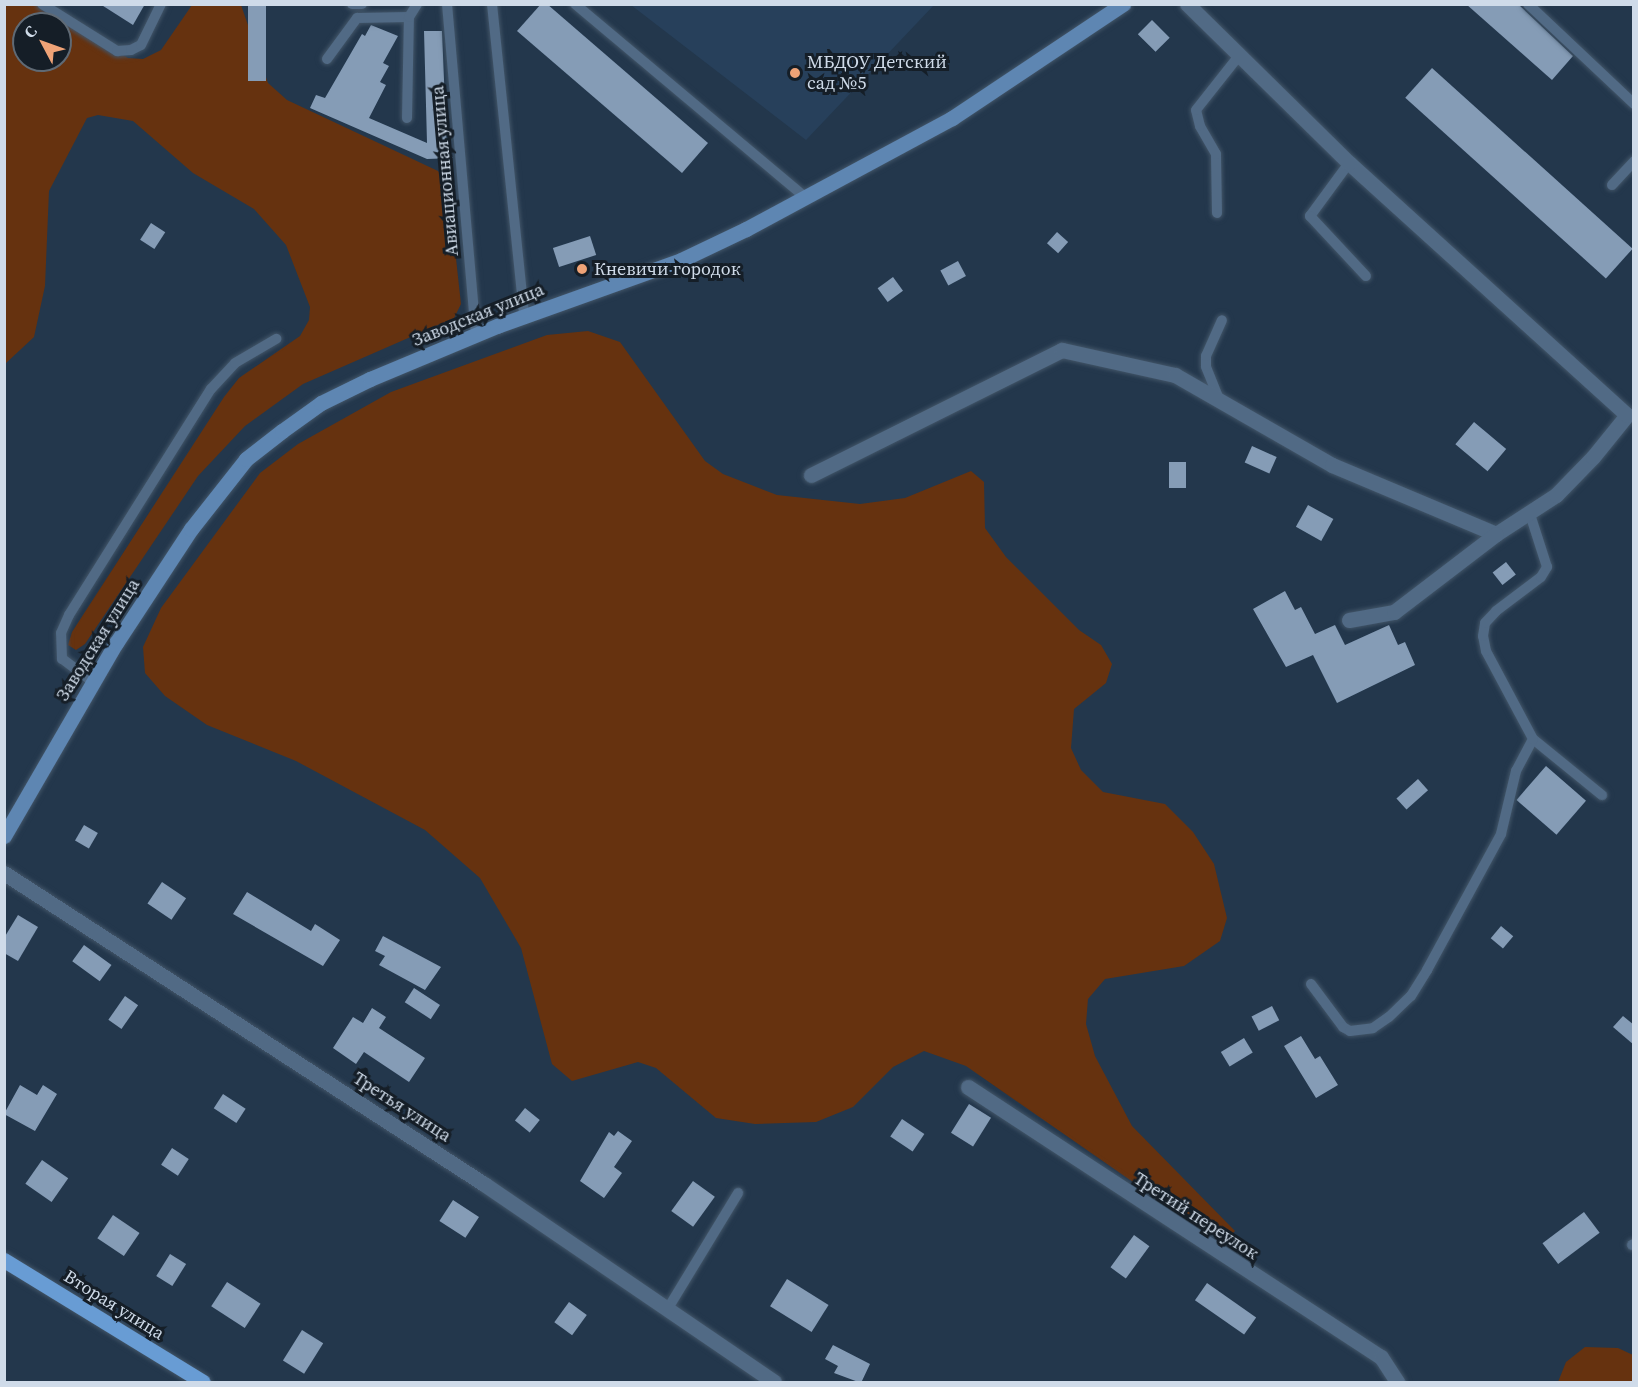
<!DOCTYPE html>
<html>
<head>
<meta charset="utf-8">
<style>
  body { margin:0 }
  #map { position:relative; width:1638px; height:1387px; overflow:hidden; background:#23374c; font-family:"Source Serif 4",serif }
  div>[style] { position:absolute }
  [style*='--x'] { left:calc(var(--x)*1px); top:calc(var(--y)*1px); width:calc(var(--w)*1px); rotate:calc(var(--a)*1deg) }
  .built>* { inset:0; background:#27405b }
  .green>* { inset:0; background:#66320f }
  .building>* { inset:0; background:#859cb6; transform-origin:0 0 }
  .roads { filter:drop-shadow(0 0 2px #425568) drop-shadow(0 0 2px #425568) }
  .lane>* { height:10px; margin:-5px; padding:0 5px; transform-origin:5px; border-radius:5px; background:#516a85 }
  .street>* { height:15px; margin:-7.5px; padding:0 7.5px; transform-origin:7.5px; border-radius:7.5px; background:#516a85 }
  .secondary>* { height:15px; margin:-7.5px; padding:0 7.5px; transform-origin:7.5px; border-radius:7.5px; background:#5e86b2 }
  .primary>* { height:15px; margin:-7.5px; padding:0 7.5px; transform-origin:7.5px; border-radius:7.5px; background:#689cd4 }
  .dots>* { width:16px; height:16px; translate:-50% -50%; box-sizing:border-box; border:3px solid #151e27; border-radius:50% }
  span { translate:-50% -50%; white-space:nowrap; text-align:center; line-height:1.15; -webkit-text-stroke:6px #151e27; paint-order:stroke }
  .poi-label { font-size:18px; color:#cfdbe9 }
  .left { translate:0 -50%; text-align:left }
  .street-label { font-size:18px; color:#cfdbe9 }
  .frame { position:absolute; inset:0; border:6px solid #cfdbe9; pointer-events:none }
  .north { position:absolute; left:12px; top:12px; width:60px; height:60px; box-sizing:border-box; background:#151e27; border:2px solid #5f6a75; border-radius:50%; rotate:311deg; font-size:16px; font-weight:700; line-height:24px; text-align:center; color:#cfdbe9 }
  .north::after { content:''; display:block; margin:auto; width:21px; height:27px; background:#efa377; clip-path:polygon(50% 0,100% 100%,50% 72%,0 100%) }
</style>
</head>
<body>
<div id="map">
  <div class="built">
    <div style="clip-path:polygon(934px 5px,806px 140px,631px 5px,934px 4px)"></div>
  </div>
  <div class="green">
    <div style="clip-path:polygon(evenodd,5px 5px,39px 5px,128px 58px,143px 59px,161px 50px,192px 5px,241px 5px,268px 83px,287px 100px,438px 171px,448px 185px,461px 304px,454px 318px,303px 384px,245px 426px,198px 476px,85px 644px,76px 650px,68px 645px,72px 632px,224px 397px,239px 378px,300px 336px,309px 320px,310px 307px,286px 245px,254px 209px,193px 173px,133px 121px,98px 115px,87px 118px,49px 191px,45px 286px,34px 337px,5px 364px,5px 5px,24px 24px,60px 24px,60px 60px,24px 60px,24px 24px)"></div>
    <div style="clip-path:polygon(588px 331px,620px 342px,705px 461px,723px 474px,777px 495px,860px 504px,905px 498px,971px 471px,984px 482px,985px 528px,1006px 557px,1079px 630px,1101px 645px,1112px 664px,1106px 683px,1074px 709px,1071px 748px,1081px 770px,1103px 792px,1165px 804px,1193px 832px,1214px 864px,1227px 918px,1220px 941px,1184px 966px,1105px 979px,1088px 999px,1086px 1024px,1095px 1056px,1132px 1126px,1235px 1231px,1228px 1238px,1213px 1233px,1130px 1180px,966px 1066px,924px 1051px,893px 1067px,853px 1107px,816px 1122px,755px 1124px,716px 1118px,656px 1068px,638px 1062px,572px 1081px,552px 1064px,521px 948px,480px 878px,425px 830px,296px 761px,207px 725px,165px 696px,145px 673px,143px 647px,161px 608px,260px 473px,298px 444px,391px 392px,547px 335px)"></div>
    <div style="clip-path:polygon(1585px 1347px,1618px 1348px,1633px 1355px,1633px 1382px,1558px 1382px,1566px 1362px)"></div>
  </div>
  <div class="building">
    <div style="clip-path:polygon(100px 4px,145px 4px,133px 25px)"></div>
    <div style="left:248px;top:4px;width:18px;height:77px"></div>
    <div style="clip-path:polygon(541px 4px,547px 4px,708px 143px,682px 173px,517px 31px)"></div>
    <div style="clip-path:polygon(1466px 4px,1518px 4px,1573px 56px,1552px 80px)"></div>
    <div style="left:1152px;top:20px;width:25px;height:20px;rotate:45deg"></div>
    <div style="clip-path:polygon(371px 25px,398px 36px,383px 63px,389px 66px,380px 82px,386px 85px,369px 118px,427px 143px,424px 31px,442px 31px,447px 152px,453px 158px,427px 159px,310px 108px,316px 95px,325px 98px,362px 34px,365px 36px)"></div>
    <div style="left:1432px;top:68px;width:270px;height:40px;rotate:42deg"></div>
    <div style="left:151px;top:223px;width:17px;height:20px;rotate:33deg"></div>
    <div style="left:1057px;top:232px;width:15px;height:15px;rotate:42deg"></div>
    <div style="left:590px;top:236px;width:20px;height:39px;rotate:72deg"></div>
    <div style="left:958px;top:261px;width:17px;height:20px;rotate:62deg"></div>
    <div style="left:893px;top:277px;width:17px;height:19px;rotate:54deg"></div>
    <div style="left:1474px;top:422px;width:42px;height:29px;rotate:40deg"></div>
    <div style="left:1252px;top:446px;width:27px;height:18px;rotate:24deg"></div>
    <div style="left:1169px;top:462px;width:17px;height:26px"></div>
    <div style="left:1308px;top:505px;width:29px;height:25px;rotate:29deg"></div>
    <div style="left:1506px;top:562px;width:16px;height:17px;rotate:52deg"></div>
    <div style="clip-path:polygon(1285px 591px,1295px 610px,1301px 607px,1315px 634px,1335px 625px,1345px 645px,1389px 625px,1398px 645px,1405px 642px,1415px 665px,1337px 703px,1313px 655px,1286px 667px,1253px 609px)"></div>
    <div style="left:1546px;top:766px;width:53px;height:45px;rotate:41deg"></div>
    <div style="left:1418px;top:779px;width:15px;height:29px;rotate:48deg"></div>
    <div style="left:84px;top:825px;width:16px;height:18px;rotate:30deg"></div>
    <div style="left:162px;top:882px;width:29px;height:26px;rotate:34deg"></div>
    <div style="clip-path:polygon(247px 892px,311px 931px,315px 924px,340px 940px,323px 966px,233px 914px)"></div>
    <div style="clip-path:polygon(18px 915px,38px 927px,18px 961px,4px 953px,4px 938px)"></div>
    <div style="left:1501px;top:926px;width:16px;height:16px;rotate:40deg"></div>
    <div style="clip-path:polygon(383px 936px,441px 967px,425px 990px,379px 965px,385px 956px,375px 951px)"></div>
    <div style="left:84px;top:945px;width:34px;height:20px;rotate:36deg"></div>
    <div style="left:414px;top:988px;width:31px;height:17px;rotate:33deg"></div>
    <div style="left:125px;top:996px;width:16px;height:29px;rotate:35deg"></div>
    <div style="left:1272px;top:1006px;width:16px;height:23px;rotate:63deg"></div>
    <div style="clip-path:polygon(372px 1008px,386px 1017px,379px 1028px,425px 1058px,409px 1082px,364px 1052px,356px 1064px,333px 1048px,353px 1017px,363px 1023px)"></div>
    <div style="clip-path:polygon(1623px 1016px,1634px 1025px,1634px 1045px,1613px 1027px)"></div>
    <div style="clip-path:polygon(1301px 1036px,1315px 1059px,1320px 1056px,1338px 1085px,1316px 1098px,1284px 1046px)"></div>
    <div style="left:1244px;top:1038px;width:17px;height:27px;rotate:59deg"></div>
    <div style="clip-path:polygon(20px 1085px,37px 1095px,43px 1085px,57px 1094px,35px 1131px,4px 1114px)"></div>
    <div style="left:223px;top:1094px;width:27px;height:17px;rotate:33deg"></div>
    <div style="left:969px;top:1104px;width:26px;height:34px;rotate:32deg"></div>
    <div style="left:525px;top:1108px;width:19px;height:16px;rotate:39deg"></div>
    <div style="left:902px;top:1119px;width:27px;height:21px;rotate:34deg"></div>
    <div style="clip-path:polygon(618px 1131px,632px 1141px,614px 1167px,622px 1173px,604px 1198px,580px 1181px,609px 1132px,614px 1136px)"></div>
    <div style="left:172px;top:1148px;width:20px;height:20px;rotate:33deg"></div>
    <div style="left:42px;top:1160px;width:32px;height:29px;rotate:35deg"></div>
    <div style="left:693px;top:1181px;width:27px;height:37px;rotate:36deg"></div>
    <div style="left:453px;top:1200px;width:31px;height:25px;rotate:33deg"></div>
    <div style="left:1584px;top:1212px;width:26px;height:52px;rotate:53deg"></div>
    <div style="left:113px;top:1215px;width:32px;height:28px;rotate:34deg"></div>
    <div style="left:1134px;top:1235px;width:19px;height:40px;rotate:36deg"></div>
    <div style="left:170px;top:1254px;width:19px;height:26px;rotate:32deg"></div>
    <div style="left:787px;top:1279px;width:49px;height:32px;rotate:32deg"></div>
    <div style="left:227px;top:1282px;width:40px;height:29px;rotate:33deg"></div>
    <div style="left:1207px;top:1283px;width:60px;height:21px;rotate:35deg"></div>
    <div style="left:569px;top:1302px;width:22px;height:25px;rotate:36deg"></div>
    <div style="left:302px;top:1330px;width:25px;height:36px;rotate:32deg"></div>
    <div style="clip-path:polygon(833px 1345px,870px 1364px,861px 1383px,834px 1373px,838px 1366px,825px 1359px)"></div>
  </div>
  <div class="roads">
    <div class="lane">
      <div style="--x:42;--y:4;--w:89;--a:32.1"></div>
      <div style="--x:117;--y:51;--w:14;--a:-4"></div>
      <div style="--x:131;--y:50;--w:11;--a:-27"></div>
      <div style="--x:141;--y:45;--w:46;--a:-64"></div>
      <div style="--x:352;--y:4;--w:10;--a:0"></div>
      <div style="--x:447;--y:4;--w:331;--a:85"></div>
      <div style="--x:492;--y:4;--w:314;--a:84.1"></div>
      <div style="--x:575;--y:4;--w:302;--a:40"></div>
      <div style="--x:1528;--y:4;--w:146;--a:43.3"></div>
      <div style="--x:327;--y:59;--w:51;--a:-53.8"></div>
      <div style="--x:357;--y:18;--w:52;--a:-1.1"></div>
      <div style="--x:407;--y:118;--w:101;--a:-88.9"></div>
      <div style="--x:409;--y:17;--w:15;--a:-58"></div>
      <div style="--x:1349;--y:163;--w:66;--a:126.3"></div>
      <div style="--x:1310;--y:216;--w:82;--a:47"></div>
      <div style="--x:1612;--y:185;--w:33;--a:-47"></div>
      <div style="--x:1217;--y:213;--w:59;--a:-91"></div>
      <div style="--x:1216;--y:154;--w:32;--a:-120"></div>
      <div style="--x:1200;--y:126;--w:16;--a:-104"></div>
      <div style="--x:1196;--y:110;--w:68;--a:-51.6"></div>
      <div style="--x:1219;--y:399;--w:35;--a:-112"></div>
      <div style="--x:1206;--y:366;--w:10;--a:-90"></div>
      <div style="--x:1206;--y:356;--w:39;--a:-66"></div>
      <div style="--x:93;--y:682;--w:39;--a:-143"></div>
      <div style="--x:62;--y:659;--w:26;--a:-92"></div>
      <div style="--x:61;--y:633;--w:20;--a:-66"></div>
      <div style="--x:69;--y:615;--w:267;--a:-57.9"></div>
      <div style="--x:211;--y:389;--w:35;--a:-47"></div>
      <div style="--x:235;--y:363;--w:48;--a:-30.3"></div>
      <div style="--x:1533;--y:739;--w:89;--a:39.1"></div>
      <div style="--x:1311;--y:984;--w:54;--a:53.3"></div>
      <div style="--x:1343;--y:1027;--w:8;--a:30"></div>
      <div style="--x:1350;--y:1031;--w:23;--a:-7"></div>
      <div style="--x:1373;--y:1028;--w:19;--a:-35"></div>
      <div style="--x:1389;--y:1017;--w:30;--a:-44"></div>
      <div style="--x:1411;--y:996;--w:31;--a:-58"></div>
      <div style="--x:1427;--y:970;--w:155;--a:-61.4"></div>
      <div style="--x:1501;--y:834;--w:65;--a:-76.6"></div>
      <div style="--x:1516;--y:771;--w:36;--a:-62"></div>
      <div style="--x:1533;--y:739;--w:100;--a:-118.1"></div>
      <div style="--x:1486;--y:651;--w:15;--a:-101"></div>
      <div style="--x:1483;--y:636;--w:13;--a:-81"></div>
      <div style="--x:1485;--y:623;--w:16;--a:-47"></div>
      <div style="--x:1496;--y:611;--w:56;--a:-37.1"></div>
      <div style="--x:1541;--y:577;--w:12;--a:-59"></div>
      <div style="--x:1547;--y:567;--w:56;--a:-107.8"></div>
      <div style="--x:1632;--y:1245;--w:2;--a:-27"></div>
      <div style="--x:667;--y:1310;--w:137;--a:-58.7"></div>
    </div>
    <div class="street">
      <div style="--x:811;--y:475;--w:280;--a:-26.5"></div>
      <div style="--x:1062;--y:350;--w:116;--a:12.5"></div>
      <div style="--x:1175;--y:375;--w:181;--a:29.8"></div>
      <div style="--x:1332;--y:465;--w:178;--a:22.8"></div>
      <div style="--x:1496;--y:534;--w:72;--a:-33"></div>
      <div style="--x:1556;--y:495;--w:53;--a:-45.8"></div>
      <div style="--x:1593;--y:457;--w:54;--a:-51"></div>
      <div style="--x:1627;--y:415;--w:375;--a:-137.8"></div>
      <div style="--x:1349;--y:163;--w:227;--a:-135.5"></div>
      <div style="--x:1349;--y:620;--w:46;--a:-10.1"></div>
      <div style="--x:1394;--y:612;--w:128;--a:-37.4"></div>
      <div style="--x:4;--y:873;--w:572;--a:32.94"></div>
      <div style="--x:484;--y:1184;--w:351;--a:34.3"></div>
      <div style="--x:968;--y:1087;--w:493;--a:33.2"></div>
      <div style="--x:1381;--y:1357;--w:30;--a:57"></div>
    </div>
    <div class="secondary">
      <div style="--x:4;--y:836;--w:223;--a:-59.9"></div>
      <div style="--x:116;--y:643;--w:136;--a:-56.7"></div>
      <div style="--x:191;--y:529;--w:89;--a:-51.8"></div>
      <div style="--x:246;--y:459;--w:46;--a:-37.9"></div>
      <div style="--x:282;--y:431;--w:48;--a:-35.7"></div>
      <div style="--x:321;--y:403;--w:55;--a:-26.1"></div>
      <div style="--x:370;--y:379;--w:138;--a:-22.7"></div>
      <div style="--x:497;--y:326;--w:195;--a:-19.7"></div>
      <div style="--x:681;--y:260;--w:72;--a:-25.5"></div>
      <div style="--x:746;--y:229;--w:234;--a:-28.3"></div>
      <div style="--x:952;--y:118;--w:206;--a:-33.7"></div>
    </div>
    <div class="primary">
      <div style="--x:4;--y:1260;--w:233;--a:31.5"></div>
    </div>
  </div>
  <div class="dots">
    <div style="left:795px;top:73px;background:#efa377"></div>
    <div style="left:582px;top:269px;background:#efa377"></div>
  </div>
  <div class="poi-label">
    <span class="left" style="left:807px;top:73px">МБДОУ Детский<br>сад №5</span>
    <span class="left" style="left:594px;top:269px">Кневичи городок</span>
  </div>
  <div class="street-label">
    <span style="left:445px;top:171px;rotate:-95deg">Авиационная улица</span>
    <span style="left:478px;top:315px;rotate:-22deg">Заводская улица</span>
    <span style="left:98px;top:640px;rotate:-58deg">Заводская улица</span>
    <span style="left:402px;top:1107px;rotate:33deg">Третья улица</span>
    <span style="left:1196px;top:1216px;rotate:33deg">Третий переулок</span>
    <span style="left:114px;top:1305px;rotate:32deg">Вторая улица</span>
  </div>
  <div class="frame"></div>
  <div class="north">С</div>
</div>
</body>
</html>
